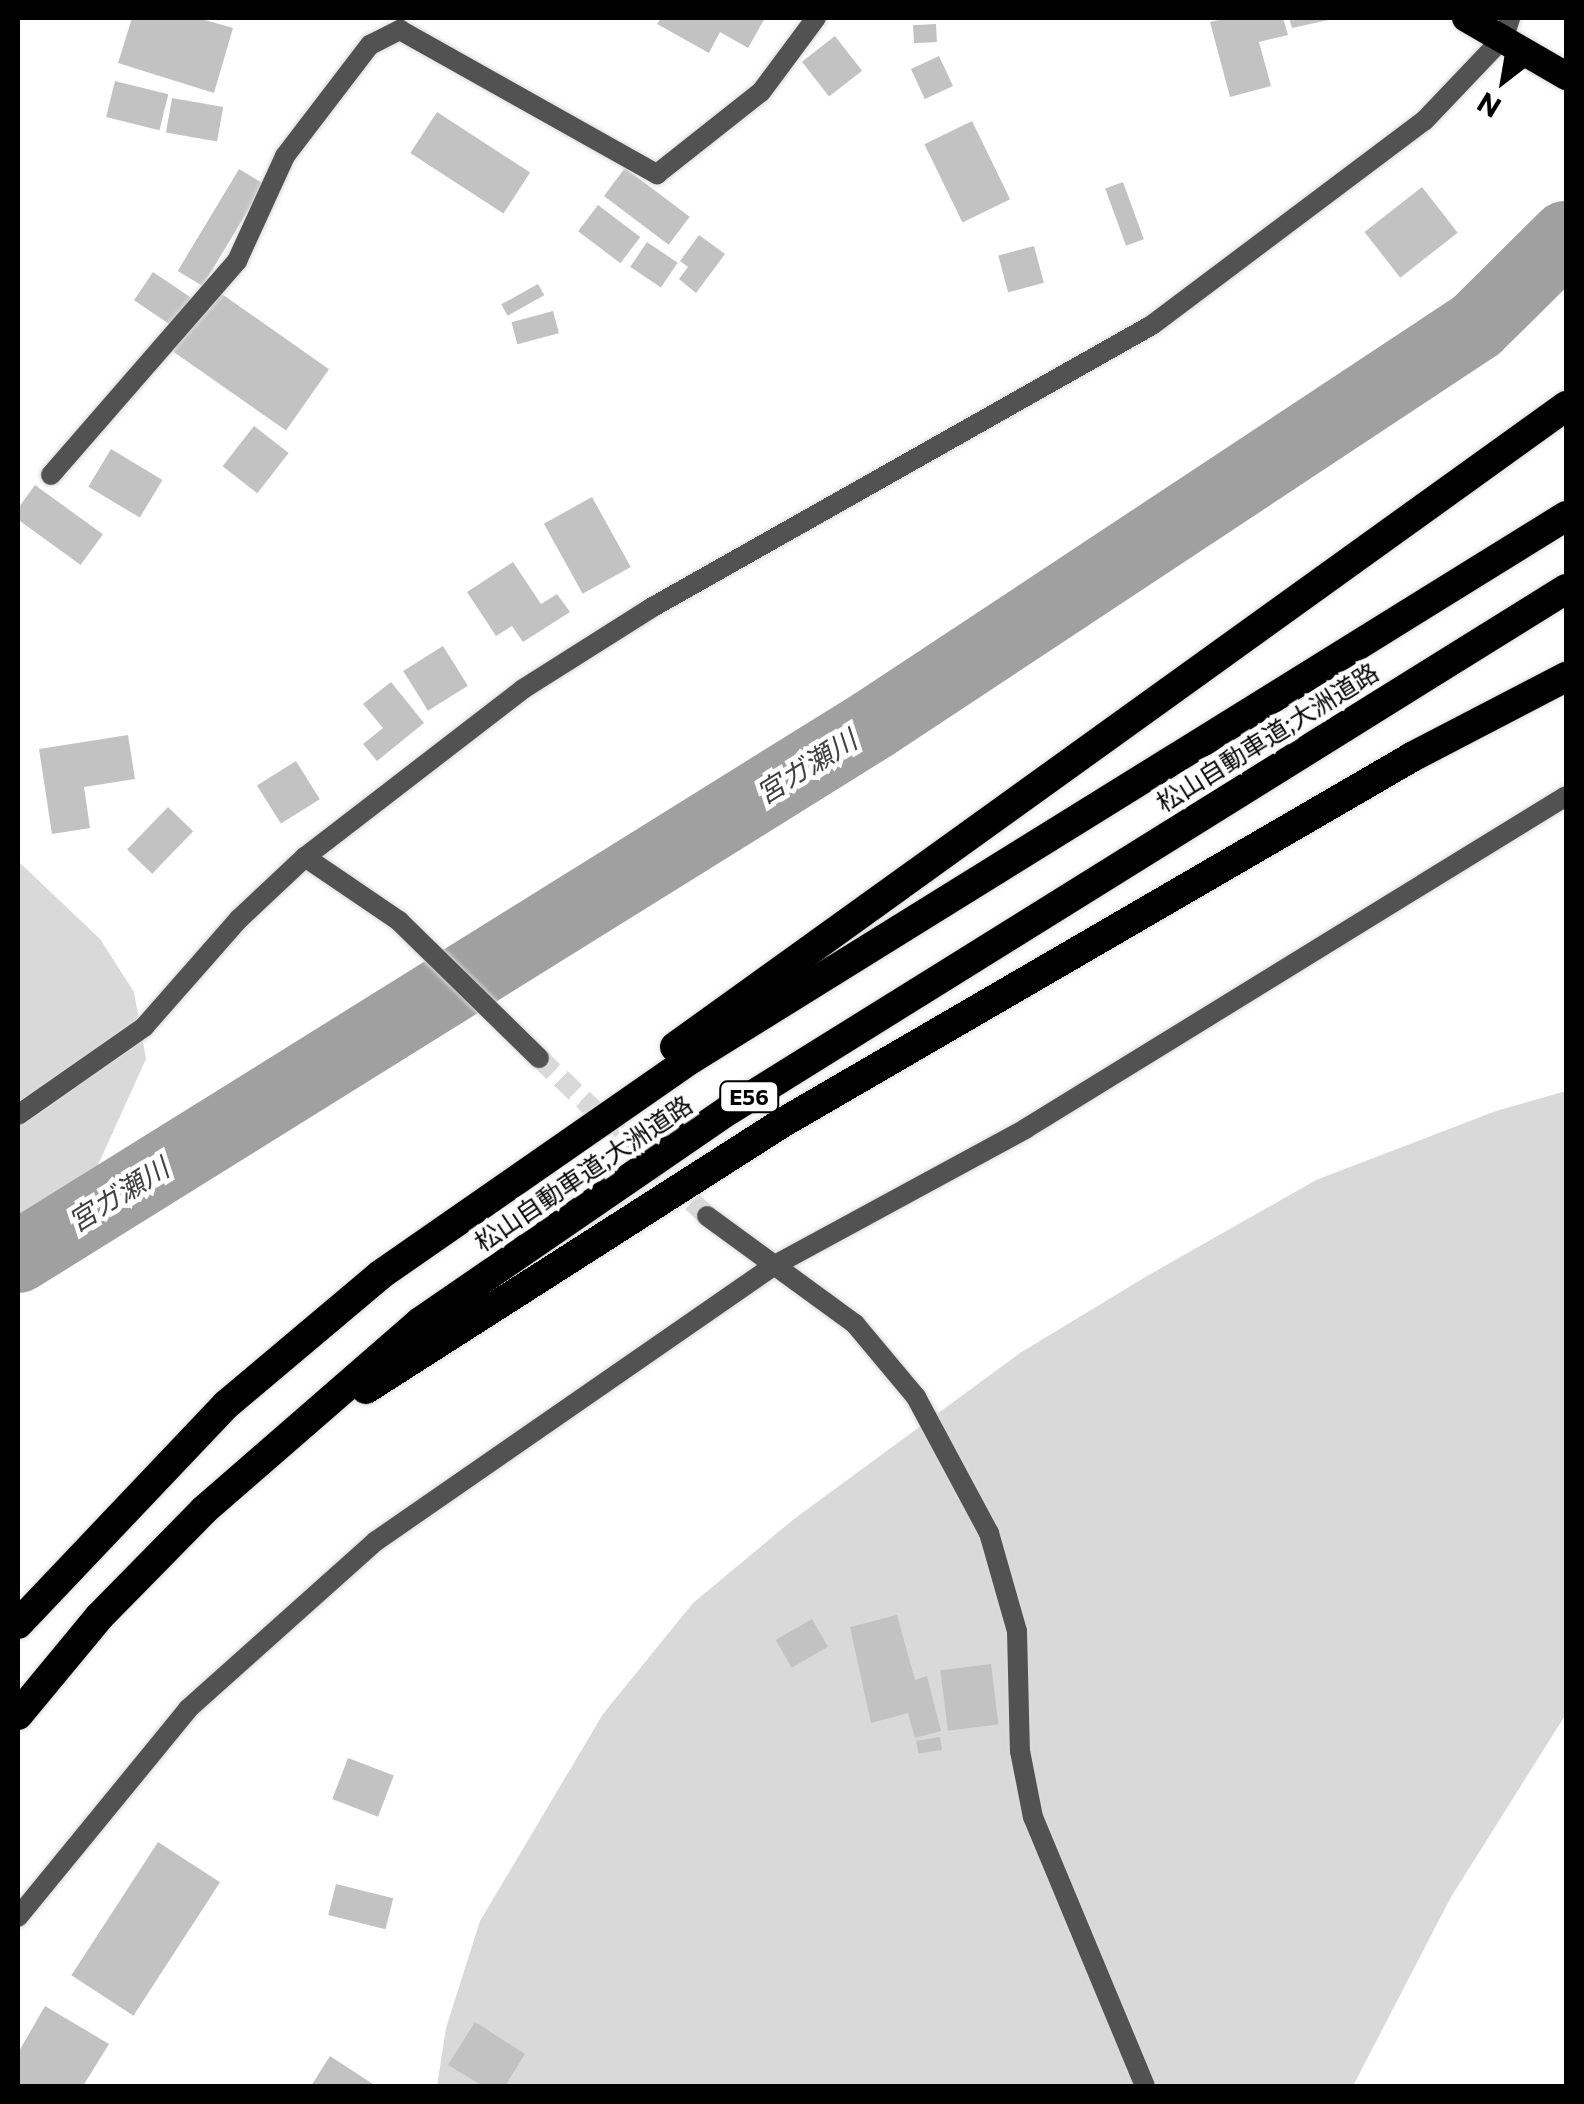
<!DOCTYPE html>
<html>
<head>
<meta charset="utf-8">
<style>
  body { margin:0 }
  #map { position:relative; width:1584px; height:2104px; overflow:hidden; background:#fff; font-family:Commissioner,"Noto Sans JP",sans-serif }
  div>[style] { position:absolute }
  [style*='--x'] { left:calc(var(--x)*1px); top:calc(var(--y)*1px); width:calc(var(--w)*1px); rotate:calc(var(--a)*1deg) }
  .green>* { inset:0; background:#d9d9d9 }
  .river>* { height:72px; margin:-36px; padding:0 36px; transform-origin:36px; border-radius:36px; background:#a0a0a0 }
  .building>* { inset:0; background:#c2c2c2; transform-origin:0 0 }
  .minor-tunnel>* { height:20px; margin-top:-10px; transform-origin:0; background:repeating-linear-gradient(90deg,#d9d9d9 0 20px,transparent 0 30px) }
  .roads { filter:drop-shadow(0 0 2px #dbdbdb) drop-shadow(0 0 2px #dbdbdb) }
  .minor>* { height:20px; margin:-10px; padding:0 10px; transform-origin:10px; border-radius:10px; background:#525252 }
  .trunk>* { height:28px; margin:-14px; padding:0 14px; transform-origin:14px; border-radius:14px; background:#000 }
  .motorway>* { height:30px; margin:-15px; padding:0 15px; transform-origin:15px; border-radius:15px; background:#000 }
  span { translate:-50% -50%; white-space:nowrap; text-align:center; line-height:1.15; -webkit-text-stroke:9px #fff; paint-order:stroke }
  .shield-label span { padding:2px 8px; background:#fff; border:2px solid; border-radius:8px; -webkit-text-stroke-width:0 }
  .shield-label { font-size:22px; color:#000; font-weight:700 }
  .street-label { font-size:25px; color:#000 }
  .water-label { font-size:28px; color:#414141; font-style:italic }
  .frame { position:absolute; inset:0; border:20px solid #000; pointer-events:none }
  .north { position:absolute; left:1454px; top:30px; width:100px; height:100px; -webkit-text-stroke:8px #fff; paint-order:stroke; rotate:211deg; font-size:28px; font-weight:700; line-height:40px; text-align:center; color:#000 }
  .north::after { content:''; display:block; margin:auto; width:35px; height:45px; background:#000; clip-path:polygon(50% 0,100% 100%,50% 72%,0 100%) }
</style>
</head>
<body>
<div id="map">
  <div class="green">
    <div style="clip-path:polygon(18px 861px,100px 939px,134px 992px,146px 1059px,88px 1187px,18px 1264px)"></div>
    <div style="clip-path:polygon(1566px 1091px,1566px 1714px,1451px 1897px,1353px 2086px,437px 2086px,446px 2028px,480px 1921px,603px 1714px,693px 1603px,794px 1519px,1020px 1353px,1147px 1276px,1316px 1180px,1496px 1111px)"></div>
  </div>
  <div class="river">
    <div style="--x:18;--y:1257;--w:1008;--a:-31.91"></div>
    <div style="--x:874;--y:724;--w:722;--a:-33.47"></div>
    <div style="--x:1476;--y:326;--w:127;--a:-44.7"></div>
  </div>
  <div class="building">
    <div style="clip-path:polygon(132px 18px,198px 18px,233px 28px,214px 93px,118px 63px)"></div>
    <div style="clip-path:polygon(661px 18px,765px 18px,748px 48px,720px 32px,709px 53px,657px 24px)"></div>
    <div style="clip-path:polygon(1228px 18px,1283px 18px,1288px 35px,1259px 42px,1271px 86px,1230px 97px,1210px 22px)"></div>
    <div style="clip-path:polygon(1289px 18px,1333px 18px,1333px 19px,1292px 28px)"></div>
    <div style="left:936px;top:24px;width:18px;height:23px;rotate:87deg"></div>
    <div style="left:835px;top:36px;width:44px;height:42px;rotate:52deg"></div>
    <div style="left:939px;top:56px;width:33px;height:31px;rotate:65deg"></div>
    <div style="left:115px;top:81px;width:55px;height:37px;rotate:14deg"></div>
    <div style="left:172px;top:98px;width:52px;height:35px;rotate:10deg"></div>
    <div style="left:437px;top:112px;width:111px;height:49px;rotate:33deg"></div>
    <div style="left:972px;top:121px;width:87px;height:53px;rotate:64deg"></div>
    <div style="left:625px;top:168px;width:81px;height:35px;rotate:37deg"></div>
    <div style="left:239px;top:169px;width:29px;height:119px;rotate:31deg"></div>
    <div style="left:1123px;top:182px;width:61px;height:19px;rotate:70deg"></div>
    <div style="left:1422px;top:187px;width:58px;height:73px;rotate:52deg"></div>
    <div style="left:598px;top:205px;width:53px;height:33px;rotate:37deg"></div>
    <div style="clip-path:polygon(699px 235px,725px 254px,696px 293px,679px 279px,688px 267px,680px 261px)"></div>
    <div style="left:647px;top:242px;width:37px;height:30px;rotate:34deg"></div>
    <div style="left:1034px;top:246px;width:38px;height:37px;rotate:75deg"></div>
    <div style="left:153px;top:272px;width:47px;height:34px;rotate:34deg"></div>
    <div style="left:538px;top:284px;width:13px;height:42px;rotate:61deg"></div>
    <div style="left:216px;top:290px;width:138px;height:75px;rotate:35deg"></div>
    <div style="left:553px;top:311px;width:23px;height:43px;rotate:75deg"></div>
    <div style="left:254px;top:426px;width:44px;height:51px;rotate:38deg"></div>
    <div style="left:111px;top:449px;width:60px;height:44px;rotate:31deg"></div>
    <div style="left:35px;top:485px;width:84px;height:38px;rotate:36deg"></div>
    <div style="left:592px;top:497px;width:80px;height:55px;rotate:61deg"></div>
    <div style="clip-path:polygon(513px 562px,541px 604px,557px 594px,570px 612px,523px 642px,512px 626px,496px 636px,467px 592px)"></div>
    <div style="left:443px;top:646px;width:47px;height:47px;rotate:58deg"></div>
    <div style="clip-path:polygon(391px 682px,424px 723px,377px 761px,363px 744px,383px 728px,363px 704px)"></div>
    <div style="clip-path:polygon(128px 735px,135px 779px,84px 787px,90px 828px,52px 834px,39px 749px)"></div>
    <div style="left:296px;top:761px;width:45px;height:46px;rotate:58deg"></div>
    <div style="left:168px;top:807px;width:35px;height:59px;rotate:44deg"></div>
    <div style="clip-path:polygon(897px 1615px,915px 1680px,927px 1676px,941px 1731px,915px 1738px,908px 1713px,871px 1723px,850px 1627px)"></div>
    <div style="left:812px;top:1619px;width:32px;height:42px;rotate:60deg"></div>
    <div style="left:991px;top:1664px;width:61px;height:51px;rotate:83deg"></div>
    <div style="left:940px;top:1737px;width:13px;height:24px;rotate:81deg"></div>
    <div style="left:348px;top:1758px;width:49px;height:44px;rotate:21deg"></div>
    <div style="left:158px;top:1842px;width:74px;height:159px;rotate:33deg"></div>
    <div style="left:336px;top:1884px;width:59px;height:32px;rotate:14deg"></div>
    <div style="clip-path:polygon(45px 2006px,109px 2044px,83px 2086px,18px 2086px,18px 2053px)"></div>
    <div style="clip-path:polygon(475px 2022px,525px 2054px,505px 2086px,483px 2086px,448px 2065px)"></div>
    <div style="clip-path:polygon(330px 2056px,376px 2086px,311px 2086px)"></div>
  </div>
  <div class="minor-tunnel">
    <div style="--x:539;--y:1058;--w:231;--a:43.2"></div>
  </div>
  <div class="roads">
    <div class="minor">
      <div style="--x:51;--y:475;--w:284;--a:-49"></div>
      <div style="--x:237;--y:261;--w:115;--a:-65.4"></div>
      <div style="--x:285;--y:156;--w:140;--a:-52.6"></div>
      <div style="--x:370;--y:45;--w:34;--a:-27"></div>
      <div style="--x:400;--y:30;--w:295;--a:29.3"></div>
      <div style="--x:657;--y:174;--w:132;--a:-38.3"></div>
      <div style="--x:761;--y:92;--w:92;--a:-53.4"></div>
      <div style="--x:305;--y:857;--w:114;--a:34.2"></div>
      <div style="--x:399;--y:921;--w:196;--a:44.4"></div>
      <div style="--x:18;--y:1115;--w:154;--a:-34.9"></div>
      <div style="--x:144;--y:1027;--w:144;--a:-48.7"></div>
      <div style="--x:239;--y:919;--w:91;--a:-43.2"></div>
      <div style="--x:305;--y:857;--w:275;--a:-37.6"></div>
      <div style="--x:523;--y:689;--w:151;--a:-32.3"></div>
      <div style="--x:651;--y:608;--w:575;--a:-29.46"></div>
      <div style="--x:1152;--y:325;--w:340;--a:-36.9"></div>
      <div style="--x:1424;--y:121;--w:116;--a:-46.4"></div>
      <div style="--x:1504;--y:37;--w:20;--a:-72"></div>
      <div style="--x:707;--y:1216;--w:183;--a:36.1"></div>
      <div style="--x:855;--y:1324;--w:95;--a:50.1"></div>
      <div style="--x:916;--y:1397;--w:154;--a:61.8"></div>
      <div style="--x:989;--y:1533;--w:102;--a:74.1"></div>
      <div style="--x:1017;--y:1631;--w:120;--a:88.6"></div>
      <div style="--x:1020;--y:1751;--w:67;--a:78.9"></div>
      <div style="--x:1033;--y:1817;--w:291;--a:67.4"></div>
      <div style="--x:18;--y:1917;--w:269;--a:-50.7"></div>
      <div style="--x:188;--y:1709;--w:252;--a:-41.8"></div>
      <div style="--x:376;--y:1541;--w:485;--a:-34.7"></div>
      <div style="--x:775;--y:1265;--w:285;--a:-28.5"></div>
      <div style="--x:1025;--y:1129;--w:635;--a:-31.61"></div>
    </div>
    <div class="trunk">
      <div style="--x:1466;--y:18;--w:116;--a:30.1"></div>
    </div>
    <div class="motorway">
      <div style="--x:675;--y:1047;--w:1098;--a:-35.73"></div>
      <div style="--x:366;--y:1389;--w:494;--a:-32.6"></div>
      <div style="--x:782;--y:1123;--w:729;--a:-30.15"></div>
      <div style="--x:1412;--y:757;--w:174;--a:-27.5"></div>
      <div style="--x:18;--y:1624;--w:303;--a:-46.5"></div>
      <div style="--x:227;--y:1404;--w:200;--a:-40.1"></div>
      <div style="--x:380;--y:1275;--w:379;--a:-34.8"></div>
      <div style="--x:691;--y:1059;--w:1030;--a:-31.82"></div>
      <div style="--x:18;--y:1715;--w:127;--a:-50.4"></div>
      <div style="--x:99;--y:1617;--w:150;--a:-45.5"></div>
      <div style="--x:204;--y:1510;--w:286;--a:-41"></div>
      <div style="--x:420;--y:1322;--w:375;--a:-34.5"></div>
      <div style="--x:729;--y:1110;--w:986;--a:-31.9"></div>
    </div>
  </div>
  <div class="shield-label">
    <span style="left:749px;top:1097px">E56</span>
  </div>
  <div class="street-label">
    <span style="left:1267px;top:737px;rotate:-32deg">松山自動車道;大洲道路</span>
    <span style="left:583px;top:1173px;rotate:-34deg">松山自動車道;大洲道路</span>
  </div>
  <div class="water-label">
    <span style="left:806px;top:766px;rotate:-32deg">宮ガ瀬川</span>
    <span style="left:118px;top:1194px;rotate:-32deg">宮ガ瀬川</span>
  </div>
  <div class="frame"></div>
  <div class="north">N</div>
</div>
</body>
</html>
